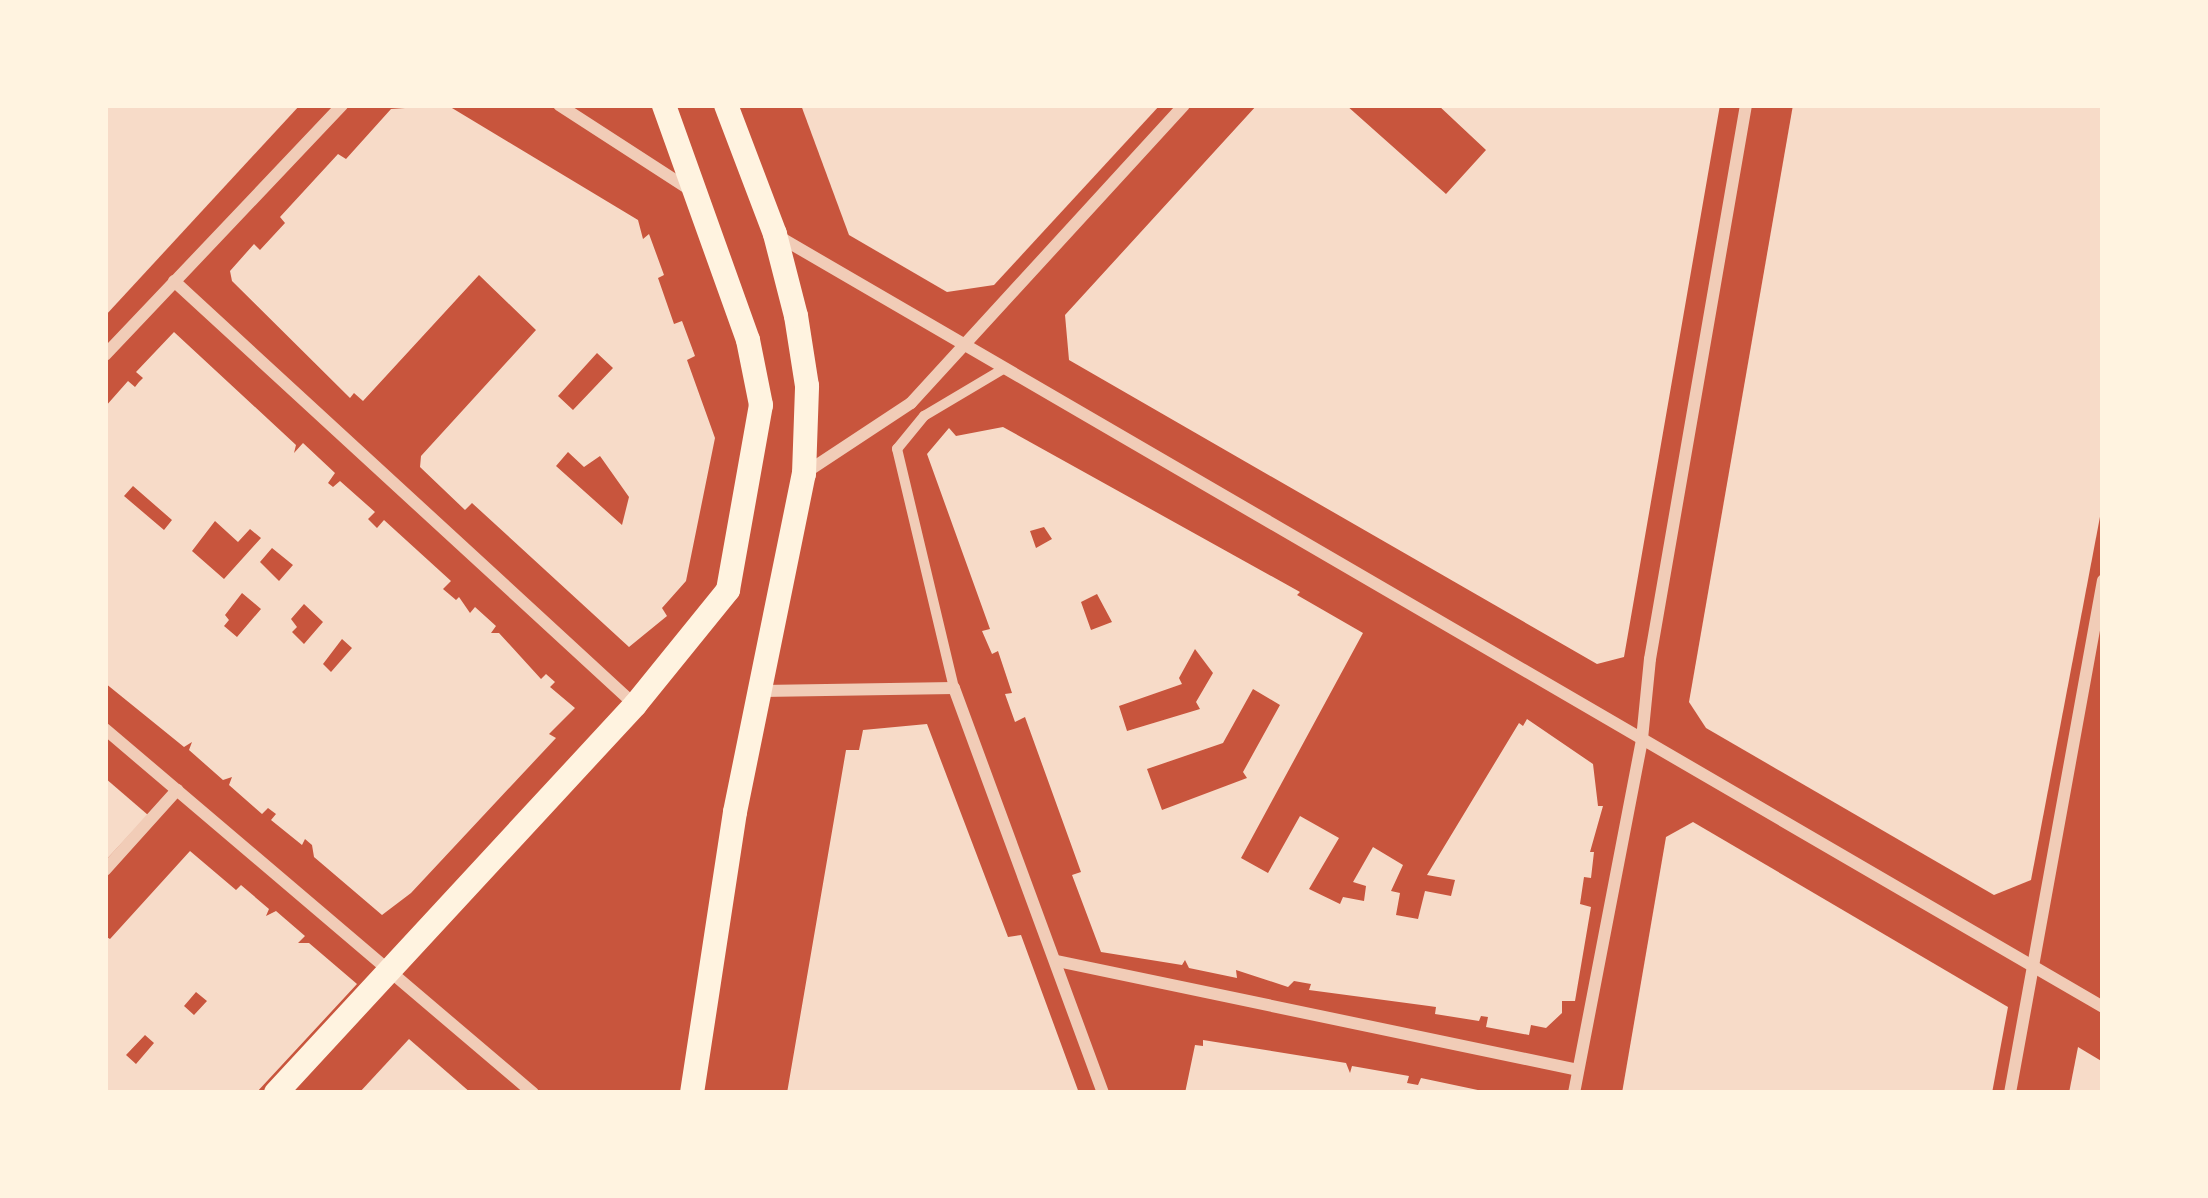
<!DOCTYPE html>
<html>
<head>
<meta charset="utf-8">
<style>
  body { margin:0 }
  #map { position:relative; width:2208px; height:1198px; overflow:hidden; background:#c8553d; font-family:"Varela Round",sans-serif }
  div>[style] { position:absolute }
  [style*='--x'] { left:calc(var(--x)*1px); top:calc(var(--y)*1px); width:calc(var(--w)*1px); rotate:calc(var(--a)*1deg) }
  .building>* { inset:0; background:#f7dbc8 }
  .pedestrian>* { height:10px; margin:-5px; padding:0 5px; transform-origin:5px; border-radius:5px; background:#f1ccb7 }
  .minor>* { height:12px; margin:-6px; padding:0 6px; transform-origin:6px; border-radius:6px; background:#f1ccb7 }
  .secondary>* { height:24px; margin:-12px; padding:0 12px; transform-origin:12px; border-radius:12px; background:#fff3e0 }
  span { translate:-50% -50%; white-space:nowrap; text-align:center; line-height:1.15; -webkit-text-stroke:9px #fff3e0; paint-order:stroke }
  .frame { position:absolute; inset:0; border:108px solid #fff3e0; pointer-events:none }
</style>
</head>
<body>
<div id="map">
  <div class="building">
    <div style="clip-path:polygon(105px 105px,300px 105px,105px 316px)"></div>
    <div style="clip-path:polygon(evenodd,447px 105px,638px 220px,643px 239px,649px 234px,664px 275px,658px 278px,674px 324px,682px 321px,695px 356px,687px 360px,715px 438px,686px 581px,662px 608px,667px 616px,629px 647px,472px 503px,465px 510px,420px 467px,421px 456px,536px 330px,479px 275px,363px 401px,354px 393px,350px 398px,232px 281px,230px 271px,254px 244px,260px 250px,285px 223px,280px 217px,338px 154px,346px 159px,391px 109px,447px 105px,597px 353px,613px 368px,573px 410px,558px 396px,597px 353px,447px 105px,568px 452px,584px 467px,600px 456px,629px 497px,622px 525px,556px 466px,568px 452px)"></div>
    <div style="clip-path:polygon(801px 105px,1160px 105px,994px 285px,947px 292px,849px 235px)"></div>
    <div style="clip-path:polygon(1257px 105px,1346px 105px,1446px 194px,1486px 150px,1438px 105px,1720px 105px,1624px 657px,1597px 664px,1069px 360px,1065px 315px)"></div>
    <div style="clip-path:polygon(1793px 105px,2103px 105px,2103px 501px,2031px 880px,1994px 895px,1706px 728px,1689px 702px)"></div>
    <div style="clip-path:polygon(evenodd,174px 332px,296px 445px,294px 453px,303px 443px,335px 473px,328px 483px,333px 487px,340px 481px,375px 512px,368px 519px,377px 528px,384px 520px,451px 581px,443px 589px,456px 600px,459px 597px,470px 613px,475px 607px,496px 626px,491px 633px,499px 633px,541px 679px,546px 674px,555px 682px,550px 687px,575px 708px,549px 734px,556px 738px,496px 802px,411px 893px,382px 915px,314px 857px,312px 845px,305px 839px,302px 845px,271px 820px,276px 814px,268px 808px,262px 814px,229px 785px,232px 777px,223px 780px,189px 750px,192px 742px,184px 747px,105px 683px,105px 407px,128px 381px,135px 387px,139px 382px,143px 378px,136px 372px,174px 332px,133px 486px,172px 520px,164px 530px,124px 496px,133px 486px,174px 332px,215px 521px,238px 542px,250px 529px,261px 538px,224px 579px,192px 551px,215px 521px,174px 332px,272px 548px,293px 565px,279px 581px,260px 562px,272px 548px,174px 332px,242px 593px,261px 609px,237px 637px,224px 626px,229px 620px,225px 615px,242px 593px,174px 332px,304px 604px,323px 622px,304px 644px,292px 632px,297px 627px,291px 619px,304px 604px,174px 332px,342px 639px,352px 648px,331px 672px,323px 664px,342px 639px)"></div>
    <div style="clip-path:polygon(evenodd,1003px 427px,1300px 592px,1297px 595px,1363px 633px,1241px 858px,1268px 873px,1300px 816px,1339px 838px,1309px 889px,1340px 904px,1343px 897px,1364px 901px,1366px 886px,1353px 882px,1373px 847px,1403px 865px,1391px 891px,1400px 893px,1396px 915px,1418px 919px,1425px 891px,1451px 896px,1455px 880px,1427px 875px,1519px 723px,1523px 726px,1527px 719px,1593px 764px,1598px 806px,1603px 806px,1590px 852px,1594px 852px,1591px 878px,1584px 877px,1580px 904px,1591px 907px,1575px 1001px,1562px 1001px,1562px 1013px,1546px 1028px,1531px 1025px,1529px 1035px,1486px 1027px,1488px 1017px,1481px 1016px,1479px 1021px,1435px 1014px,1436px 1007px,1429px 1006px,1309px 990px,1311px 984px,1294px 981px,1288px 987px,1236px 970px,1237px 978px,1189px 968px,1185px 960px,1182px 965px,1101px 952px,1072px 875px,1081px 872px,1025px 717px,1015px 722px,1005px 694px,1012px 693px,998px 651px,992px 654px,982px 631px,990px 629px,927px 454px,949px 428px,956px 436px,1003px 427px,1044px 527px,1052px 539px,1036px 548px,1030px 531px,1044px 527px,1003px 427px,1097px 594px,1112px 622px,1091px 630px,1081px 602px,1097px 594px,1003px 427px,1195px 649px,1213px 673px,1196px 702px,1200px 709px,1127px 731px,1119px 706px,1182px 684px,1179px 678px,1195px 649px,1003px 427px,1253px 689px,1280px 705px,1243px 772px,1247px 778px,1162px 810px,1147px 769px,1223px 743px,1253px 689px)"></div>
    <div style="clip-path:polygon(927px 724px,1008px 937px,1021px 935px,1079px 1093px,787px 1093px,846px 750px,859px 750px,863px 730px)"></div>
    <div style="clip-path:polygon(105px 778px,148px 815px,105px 861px)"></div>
    <div style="clip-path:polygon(1693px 822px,2008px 1007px,1992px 1093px,1622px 1093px,1666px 837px)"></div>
    <div style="clip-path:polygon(evenodd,190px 851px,236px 890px,241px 885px,269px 909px,266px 916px,276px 911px,305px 936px,298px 943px,309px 943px,357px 984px,256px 1093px,105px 1093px,105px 936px,110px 939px,190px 851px,196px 992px,207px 1001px,194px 1015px,184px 1006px,196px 992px,190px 851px,145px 1035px,154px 1043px,136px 1064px,126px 1055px,145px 1035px)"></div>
    <div style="clip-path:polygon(409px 1039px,471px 1093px,359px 1093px)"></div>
    <div style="clip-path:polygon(1203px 1040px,1346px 1063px,1350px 1073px,1352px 1066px,1409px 1076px,1407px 1083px,1418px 1085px,1421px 1078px,1492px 1093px,1185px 1093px,1195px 1045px,1203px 1046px)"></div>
    <div style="clip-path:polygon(2078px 1047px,2103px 1062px,2103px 1093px,2069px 1093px)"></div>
  </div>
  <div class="pedestrian">
    <div style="--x:954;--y:688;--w:246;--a:-103.4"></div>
    <div style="--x:897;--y:449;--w:43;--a:-50.7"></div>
    <div style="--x:924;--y:416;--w:94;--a:-30.7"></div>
  </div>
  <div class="minor">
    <div style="--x:559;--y:105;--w:155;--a:32.9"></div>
    <div style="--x:776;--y:235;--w:1535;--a:30.19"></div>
    <div style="--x:174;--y:281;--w:625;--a:42.6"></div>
    <div style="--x:105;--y:355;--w:344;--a:-46.5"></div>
    <div style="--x:805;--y:473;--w:127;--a:-33.4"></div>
    <div style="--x:911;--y:403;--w:404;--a:-47.5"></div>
    <div style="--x:760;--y:691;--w:194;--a:-0.9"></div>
    <div style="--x:954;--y:688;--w:432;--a:69.8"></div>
    <div style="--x:105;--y:729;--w:562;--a:40.38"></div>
    <div style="--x:105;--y:870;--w:108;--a:-48"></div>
    <div style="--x:1057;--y:961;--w:532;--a:11.82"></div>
    <div style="--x:1574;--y:1093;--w:360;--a:-79.1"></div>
    <div style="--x:1642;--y:739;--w:80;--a:-84.3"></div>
    <div style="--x:1650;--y:659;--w:562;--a:-80.17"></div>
    <div style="--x:2010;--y:1093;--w:521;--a:-79.72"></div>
  </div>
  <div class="secondary">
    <div style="--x:276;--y:1093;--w:529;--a:-47.22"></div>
    <div style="--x:635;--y:705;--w:148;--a:-51"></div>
    <div style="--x:728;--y:590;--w:188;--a:-79.9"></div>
    <div style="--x:761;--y:405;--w:66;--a:-101.3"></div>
    <div style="--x:748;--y:340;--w:250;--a:-109.7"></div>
    <div style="--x:692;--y:1093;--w:284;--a:-81.3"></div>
    <div style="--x:735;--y:812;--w:345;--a:-78.5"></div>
    <div style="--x:804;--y:474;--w:88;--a:-88"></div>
    <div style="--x:807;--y:386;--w:71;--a:-98.9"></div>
    <div style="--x:796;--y:316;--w:85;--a:-104.4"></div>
    <div style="--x:775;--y:234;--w:138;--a:-110.8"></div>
  </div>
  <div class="frame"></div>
</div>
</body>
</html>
